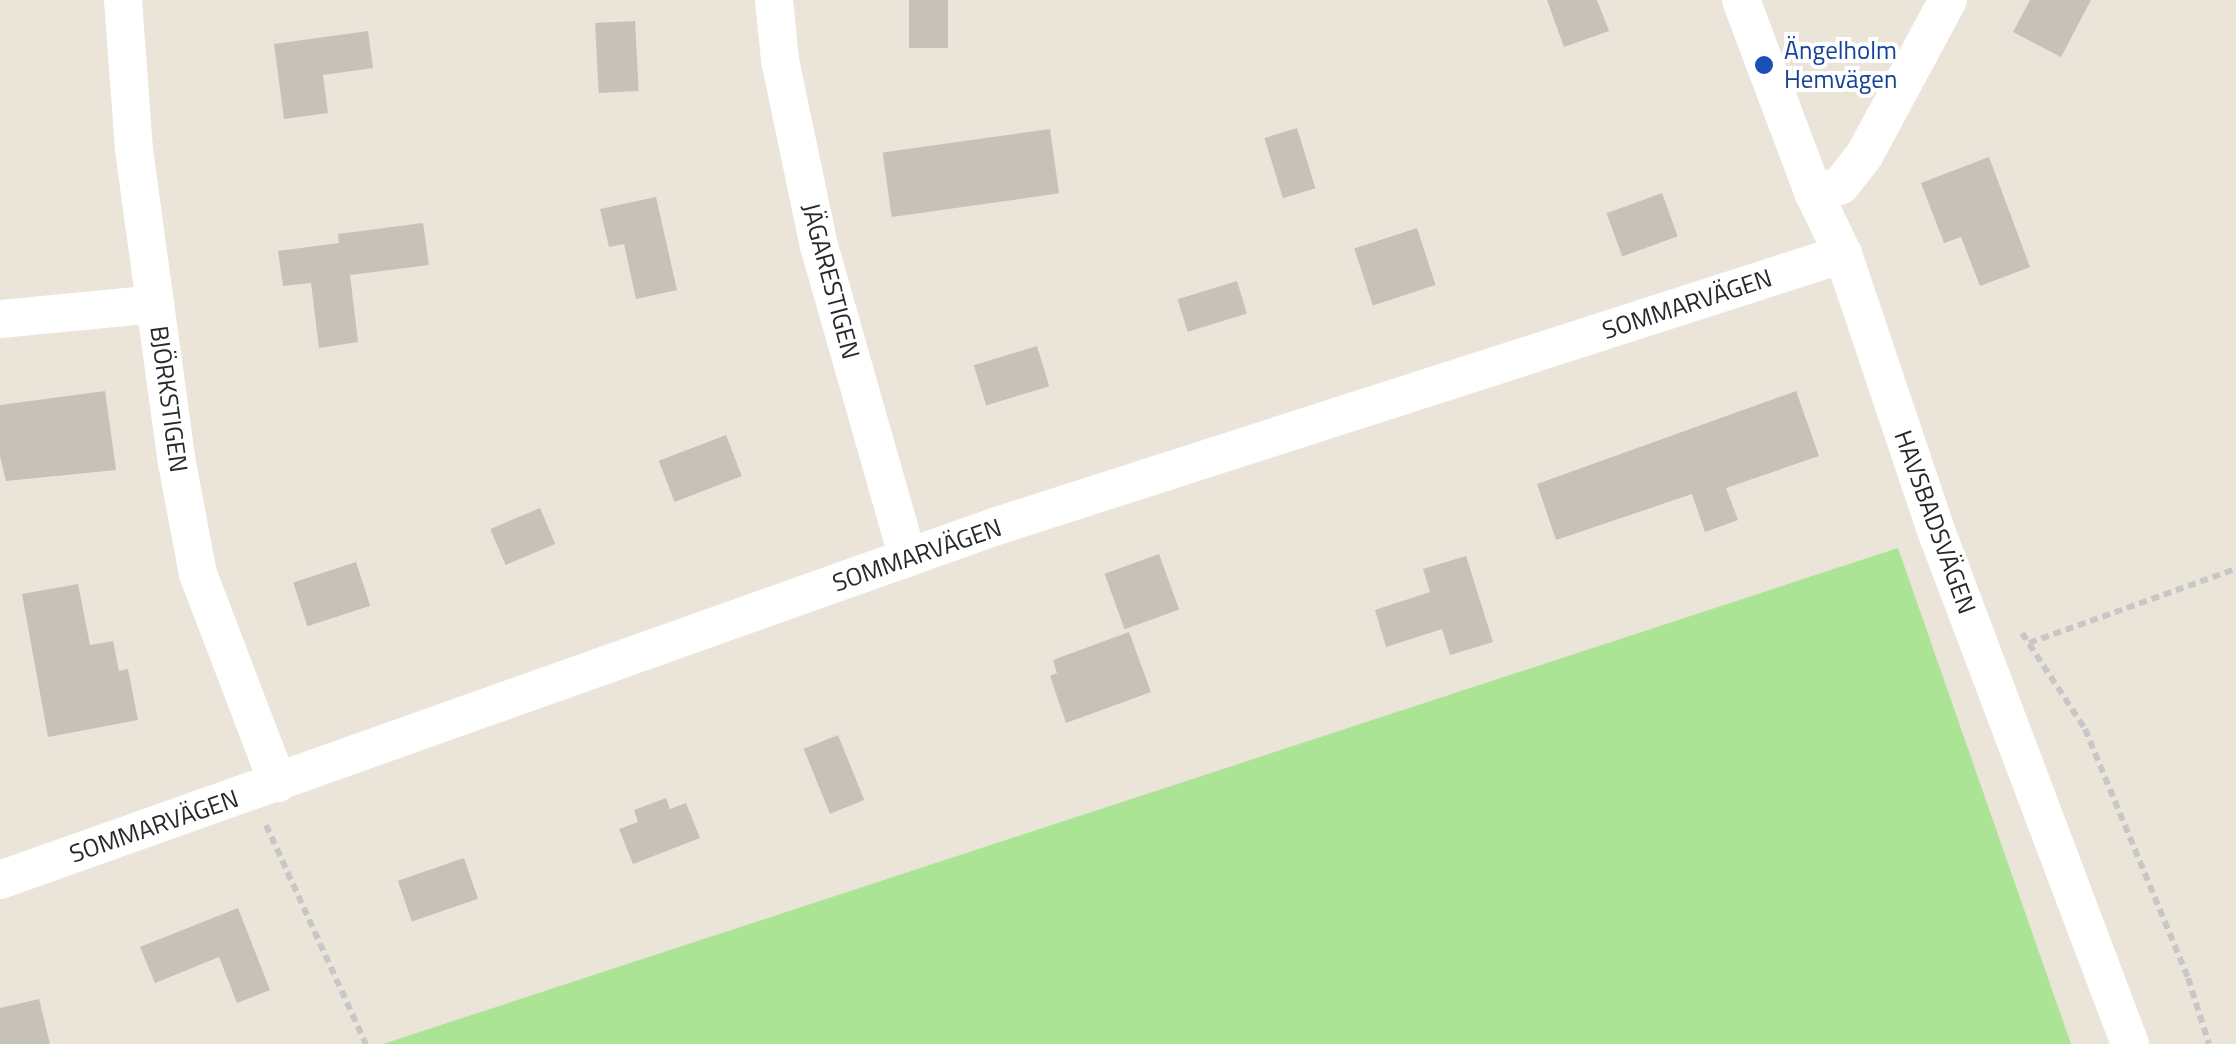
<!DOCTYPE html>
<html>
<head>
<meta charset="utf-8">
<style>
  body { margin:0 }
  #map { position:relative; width:2236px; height:1044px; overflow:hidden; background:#ebe4d9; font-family:"Titillium Web",sans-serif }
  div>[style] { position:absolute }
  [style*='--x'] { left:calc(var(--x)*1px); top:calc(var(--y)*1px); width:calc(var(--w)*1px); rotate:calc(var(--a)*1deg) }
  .green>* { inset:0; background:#abe494 }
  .building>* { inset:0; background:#c6c1b9; transform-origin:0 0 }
  .path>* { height:6px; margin-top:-3px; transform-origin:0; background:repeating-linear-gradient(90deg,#c7c7c7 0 8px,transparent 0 13px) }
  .street>* { height:38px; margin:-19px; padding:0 19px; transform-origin:19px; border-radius:19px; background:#fff }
  .dots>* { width:28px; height:28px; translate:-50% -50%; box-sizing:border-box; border:5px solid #fff; border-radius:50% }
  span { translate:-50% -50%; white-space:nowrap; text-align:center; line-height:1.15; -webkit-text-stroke:8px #fff; paint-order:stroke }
  .transit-label { font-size:25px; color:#164399 }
  .left { translate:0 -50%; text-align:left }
  .street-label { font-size:25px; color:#282828 }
</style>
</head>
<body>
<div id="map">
  <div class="green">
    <div style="clip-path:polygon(1898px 548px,2071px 1044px,383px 1044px)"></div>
  </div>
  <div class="building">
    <div style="left:909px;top:0;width:39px;height:48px"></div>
    <div style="clip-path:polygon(1547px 0,1597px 0,1609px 31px,1564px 47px)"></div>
    <div style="clip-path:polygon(2030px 0,2091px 0,2061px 57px,2013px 32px)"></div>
    <div style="left:635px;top:21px;width:70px;height:40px;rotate:87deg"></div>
    <div style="clip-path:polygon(368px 31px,373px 68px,323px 75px,328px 113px,284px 119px,274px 44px)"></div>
    <div style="left:1297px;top:128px;width:63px;height:34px;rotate:73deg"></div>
    <div style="left:1050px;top:129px;width:65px;height:169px;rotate:82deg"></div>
    <div style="clip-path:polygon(1989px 157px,2030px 267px,1980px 286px,1961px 237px,1944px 243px,1921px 183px)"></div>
    <div style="left:1662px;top:193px;width:46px;height:59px;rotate:70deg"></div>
    <div style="clip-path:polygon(656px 197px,677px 290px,636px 299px,624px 244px,609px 247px,600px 209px)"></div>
    <div style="clip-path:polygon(423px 223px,429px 265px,350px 275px,358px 342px,319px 348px,311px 283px,283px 286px,278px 251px,339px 243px,338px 234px)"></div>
    <div style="left:1417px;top:228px;width:60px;height:66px;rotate:72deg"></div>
    <div style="left:1237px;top:281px;width:34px;height:62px;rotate:73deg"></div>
    <div style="left:1037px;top:346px;width:42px;height:66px;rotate:73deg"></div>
    <div style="clip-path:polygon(105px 391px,116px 470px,6px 481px,0 456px,0 405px)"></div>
    <div style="clip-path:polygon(1796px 391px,1819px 456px,1726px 488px,1738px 520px,1705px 532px,1692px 494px,1556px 540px,1537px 484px)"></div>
    <div style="left:726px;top:435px;width:44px;height:72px;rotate:69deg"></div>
    <div style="left:540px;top:508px;width:39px;height:54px;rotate:67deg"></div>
    <div style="left:1159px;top:554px;width:59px;height:58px;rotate:70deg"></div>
    <div style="clip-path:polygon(1466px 556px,1493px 642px,1450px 655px,1442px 629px,1386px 647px,1375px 610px,1430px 592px,1423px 569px)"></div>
    <div style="left:356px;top:562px;width:46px;height:66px;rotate:72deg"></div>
    <div style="clip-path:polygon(78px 584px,90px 645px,113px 641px,119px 671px,128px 669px,138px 720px,48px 737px,22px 594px)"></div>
    <div style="clip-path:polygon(1129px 632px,1151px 692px,1066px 723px,1050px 676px,1057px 673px,1053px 660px)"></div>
    <div style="left:838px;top:735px;width:70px;height:37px;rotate:68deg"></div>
    <div style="clip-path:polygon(666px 798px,670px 809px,686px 803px,700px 838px,633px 864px,619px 829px,638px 822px,634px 810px)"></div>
    <div style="left:464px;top:858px;width:43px;height:70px;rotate:71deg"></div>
    <div style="clip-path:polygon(238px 908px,270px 990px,237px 1003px,219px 957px,155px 983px,140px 947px)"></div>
    <div style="clip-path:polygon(39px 999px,50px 1044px,0 1044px,0 1008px)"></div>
  </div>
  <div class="path">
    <div style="--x:2022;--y:633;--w:115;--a:56.7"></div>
    <div style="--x:2085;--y:729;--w:269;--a:67.5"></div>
    <div style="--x:2188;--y:978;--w:69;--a:72.3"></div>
    <div style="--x:2029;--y:643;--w:220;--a:-19.7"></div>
    <div style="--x:266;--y:825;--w:241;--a:65.5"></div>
  </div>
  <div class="street">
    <div style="--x:123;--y:0;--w:150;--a:85.8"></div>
    <div style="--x:134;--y:150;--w:316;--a:82.2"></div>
    <div style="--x:177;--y:463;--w:113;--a:79.3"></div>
    <div style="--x:198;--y:574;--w:224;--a:69.1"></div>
    <div style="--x:774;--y:0;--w:60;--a:84.3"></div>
    <div style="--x:780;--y:60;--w:190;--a:78.2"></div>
    <div style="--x:819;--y:246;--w:324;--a:74.1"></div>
    <div style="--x:1741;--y:0;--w:207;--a:69.4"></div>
    <div style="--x:1814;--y:194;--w:67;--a:64.2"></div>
    <div style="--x:1843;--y:254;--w:294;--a:71.4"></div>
    <div style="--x:1937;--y:533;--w:546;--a:69.31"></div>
    <div style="--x:1814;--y:194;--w:28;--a:-18"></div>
    <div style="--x:1841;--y:185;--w:39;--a:-52"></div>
    <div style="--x:1865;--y:154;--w:175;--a:-61.7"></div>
    <div style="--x:0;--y:319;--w:156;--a:-5.5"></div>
    <div style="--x:0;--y:880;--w:1058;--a:-19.55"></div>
    <div style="--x:997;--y:526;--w:889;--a:-17.82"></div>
  </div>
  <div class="dots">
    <div style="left:1764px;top:65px;background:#1a4fb4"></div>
  </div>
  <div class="transit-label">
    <span class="left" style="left:1784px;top:65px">Ängelholm<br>Hemvägen</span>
  </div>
  <div class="street-label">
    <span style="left:831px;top:281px;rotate:75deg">JÄGARESTIGEN</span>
    <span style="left:1687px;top:304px;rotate:-18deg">SOMMARVÄGEN</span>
    <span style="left:169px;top:399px;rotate:82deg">BJÖRKSTIGEN</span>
    <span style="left:1935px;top:522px;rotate:70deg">HAVSBADSVÄGEN</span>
    <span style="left:917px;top:555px;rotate:-19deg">SOMMARVÄGEN</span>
    <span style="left:154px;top:826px;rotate:-19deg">SOMMARVÄGEN</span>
  </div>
</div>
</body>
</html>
